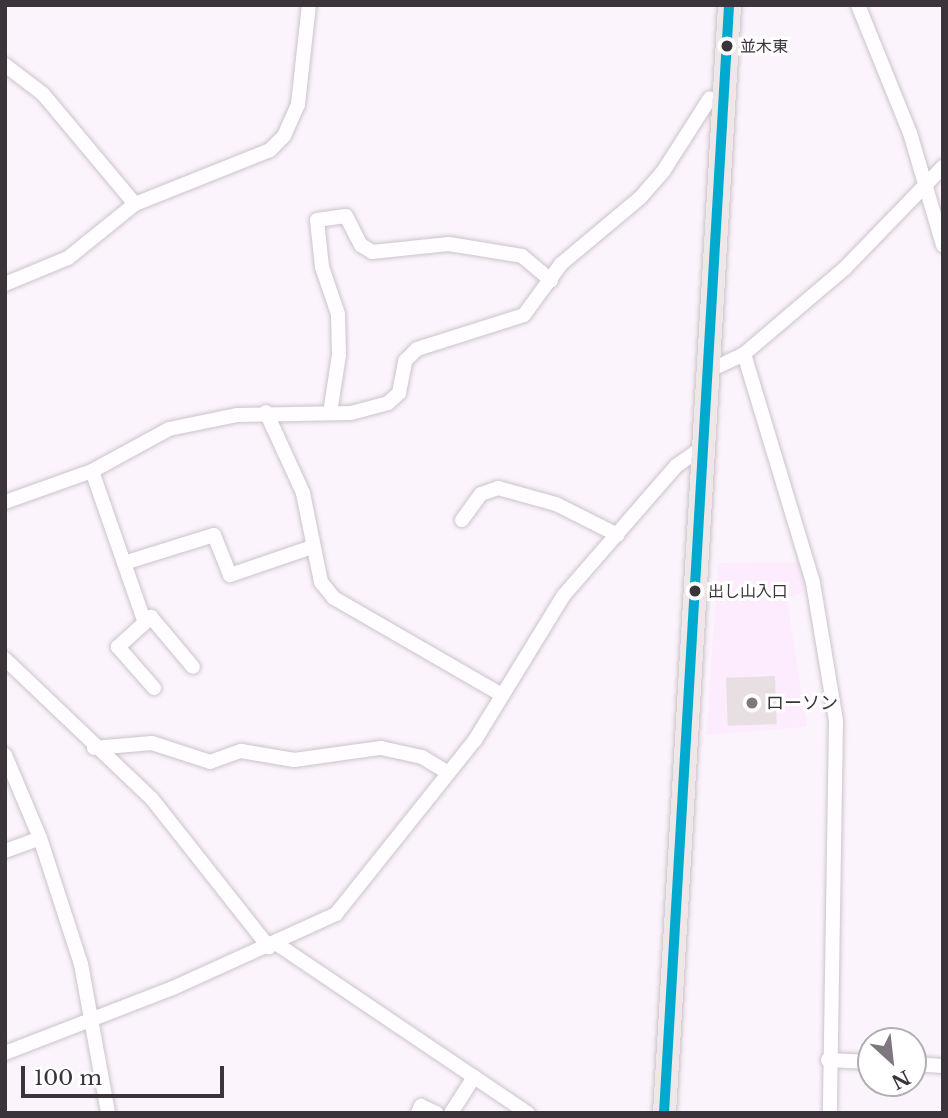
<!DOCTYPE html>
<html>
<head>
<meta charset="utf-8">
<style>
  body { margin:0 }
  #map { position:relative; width:948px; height:1118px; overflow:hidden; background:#fcf4fc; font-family:"Libre Baskerville","Noto Sans JP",serif }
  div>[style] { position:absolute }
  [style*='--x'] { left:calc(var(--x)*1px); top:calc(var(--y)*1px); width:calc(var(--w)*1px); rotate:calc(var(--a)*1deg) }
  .built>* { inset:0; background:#fdecfd }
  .building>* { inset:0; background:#e7dfe1; transform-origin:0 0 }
  .roads { filter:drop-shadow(0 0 2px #cac4ca) drop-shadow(0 0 2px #cac4ca) }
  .street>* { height:14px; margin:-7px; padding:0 7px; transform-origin:7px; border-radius:7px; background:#fffdff }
  .primary>* { height:23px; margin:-11.5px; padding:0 11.5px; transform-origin:11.5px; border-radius:11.5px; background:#eee6e7 }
  .bus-1>* { height:10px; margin:-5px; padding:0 5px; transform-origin:5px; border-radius:5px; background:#00a9ce }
  .dots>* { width:19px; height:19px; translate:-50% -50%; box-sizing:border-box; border:4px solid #fff; border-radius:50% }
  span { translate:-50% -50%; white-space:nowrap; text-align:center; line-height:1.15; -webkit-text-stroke:6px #fff; paint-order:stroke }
  .bus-label { font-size:16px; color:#3b343b }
  .left { translate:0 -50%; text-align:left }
  .poi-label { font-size:18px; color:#3b343b }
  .frame { position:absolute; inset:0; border:7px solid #3b343b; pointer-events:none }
  .north { position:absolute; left:857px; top:1027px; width:70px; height:70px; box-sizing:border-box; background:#fff; border:2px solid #b1aeb1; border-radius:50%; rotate:153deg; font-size:19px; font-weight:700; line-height:28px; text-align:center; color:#3b343b }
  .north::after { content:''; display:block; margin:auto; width:24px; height:32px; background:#7f777f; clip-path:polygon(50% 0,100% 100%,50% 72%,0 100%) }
  .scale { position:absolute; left:21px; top:1066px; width:203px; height:32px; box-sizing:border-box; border:4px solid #3b343b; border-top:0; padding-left:9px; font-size:21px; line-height:24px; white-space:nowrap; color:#3b343b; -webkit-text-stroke:5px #fff; paint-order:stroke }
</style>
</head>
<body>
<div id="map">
  <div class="built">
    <div style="clip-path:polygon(801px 562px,809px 589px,787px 599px,807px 727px,706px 735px,718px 563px)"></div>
  </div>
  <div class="building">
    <div style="left:775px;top:676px;width:48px;height:49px;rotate:88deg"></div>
  </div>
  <div class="roads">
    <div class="street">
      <div style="--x:858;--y:5;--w:138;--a:67.9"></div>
      <div style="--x:910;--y:133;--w:117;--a:73.6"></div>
      <div style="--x:5;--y:65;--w:48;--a:37.3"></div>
      <div style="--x:43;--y:94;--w:143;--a:50.1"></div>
      <div style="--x:5;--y:284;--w:68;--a:-22.4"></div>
      <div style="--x:68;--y:258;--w:86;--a:-38.9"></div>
      <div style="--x:135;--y:204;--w:145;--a:-21.8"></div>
      <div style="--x:270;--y:150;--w:20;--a:-45"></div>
      <div style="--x:284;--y:136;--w:35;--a:-66"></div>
      <div style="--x:298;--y:104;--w:100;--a:-83.7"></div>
      <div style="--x:744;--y:354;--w:239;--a:73.2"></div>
      <div style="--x:813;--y:583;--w:140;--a:80.5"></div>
      <div style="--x:836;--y:721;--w:392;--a:90.9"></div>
      <div style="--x:708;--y:371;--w:40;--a:-25"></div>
      <div style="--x:744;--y:354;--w:133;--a:-40.4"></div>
      <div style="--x:845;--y:268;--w:141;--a:-45.9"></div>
      <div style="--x:266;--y:412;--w:89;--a:65.4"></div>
      <div style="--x:303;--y:493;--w:91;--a:78.6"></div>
      <div style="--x:321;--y:582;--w:21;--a:51"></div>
      <div style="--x:334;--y:598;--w:194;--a:30"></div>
      <div style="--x:330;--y:413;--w:59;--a:-81.2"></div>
      <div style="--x:339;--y:355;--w:41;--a:-91.4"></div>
      <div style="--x:338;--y:314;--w:50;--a:-108.8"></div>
      <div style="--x:322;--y:267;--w:47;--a:-96.1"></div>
      <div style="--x:317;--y:220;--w:29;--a:-8"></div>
      <div style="--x:346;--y:216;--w:33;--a:63"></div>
      <div style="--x:361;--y:245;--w:13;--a:32"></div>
      <div style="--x:372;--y:252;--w:77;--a:-5.9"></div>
      <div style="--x:449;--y:244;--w:74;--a:9.3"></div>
      <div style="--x:522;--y:256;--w:38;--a:40"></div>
      <div style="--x:92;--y:471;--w:161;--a:70.8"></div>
      <div style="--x:5;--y:502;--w:92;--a:-19.6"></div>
      <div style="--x:92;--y:471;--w:88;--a:-28.6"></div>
      <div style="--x:169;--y:429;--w:69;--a:-11.6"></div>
      <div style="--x:237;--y:415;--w:114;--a:-1"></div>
      <div style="--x:351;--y:413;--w:38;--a:-15"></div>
      <div style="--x:388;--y:403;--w:15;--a:-42"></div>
      <div style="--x:399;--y:393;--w:33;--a:-79"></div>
      <div style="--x:405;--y:361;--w:17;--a:-45"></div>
      <div style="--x:417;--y:349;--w:112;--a:-17.6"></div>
      <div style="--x:524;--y:315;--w:63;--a:-54"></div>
      <div style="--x:561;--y:264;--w:103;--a:-39.9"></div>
      <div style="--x:640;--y:198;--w:37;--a:-49"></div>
      <div style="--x:664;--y:170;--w:85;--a:-57.4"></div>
      <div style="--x:462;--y:520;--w:32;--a:-54"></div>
      <div style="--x:481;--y:494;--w:18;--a:-19"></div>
      <div style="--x:498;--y:488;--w:60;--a:15.4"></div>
      <div style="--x:556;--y:504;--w:69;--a:26.6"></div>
      <div style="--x:124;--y:563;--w:94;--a:-17.3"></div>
      <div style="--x:214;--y:535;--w:43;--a:68.2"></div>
      <div style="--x:230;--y:575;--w:87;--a:-18.9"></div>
      <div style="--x:5;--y:659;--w:203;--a:43.6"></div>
      <div style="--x:152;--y:799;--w:189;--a:51.7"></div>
      <div style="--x:154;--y:688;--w:55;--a:-131.3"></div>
      <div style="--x:118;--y:647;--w:45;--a:-42.3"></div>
      <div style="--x:151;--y:617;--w:65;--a:50"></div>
      <div style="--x:94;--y:748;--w:58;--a:-4.9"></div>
      <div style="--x:152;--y:743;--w:61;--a:18.1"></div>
      <div style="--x:210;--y:762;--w:33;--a:-20"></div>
      <div style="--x:241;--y:751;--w:54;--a:9.6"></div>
      <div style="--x:294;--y:760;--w:88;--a:-7.9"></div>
      <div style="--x:381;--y:748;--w:42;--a:12.4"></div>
      <div style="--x:422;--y:757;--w:31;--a:31"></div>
      <div style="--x:5;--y:755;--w:90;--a:67.1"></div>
      <div style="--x:40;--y:838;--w:133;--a:72"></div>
      <div style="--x:81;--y:964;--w:151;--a:79.7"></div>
      <div style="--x:5;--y:851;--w:37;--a:-20"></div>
      <div style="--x:277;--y:944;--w:303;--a:34"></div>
      <div style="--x:5;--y:1053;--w:180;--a:-21.2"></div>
      <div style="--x:173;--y:988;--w:179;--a:-24.4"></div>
      <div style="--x:336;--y:914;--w:223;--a:-51.4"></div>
      <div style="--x:475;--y:740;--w:170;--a:-58.5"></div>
      <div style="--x:564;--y:595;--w:171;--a:-49"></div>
      <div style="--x:676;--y:466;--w:33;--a:-35"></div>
      <div style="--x:828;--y:1060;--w:43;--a:2.7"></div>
      <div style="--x:913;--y:1064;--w:30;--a:4"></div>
      <div style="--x:418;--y:1113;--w:8;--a:-67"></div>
      <div style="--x:421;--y:1106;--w:17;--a:25"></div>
      <div style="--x:451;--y:1113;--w:43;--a:-57.4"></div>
    </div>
    <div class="primary">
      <div style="--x:664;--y:1113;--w:1110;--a:-86.64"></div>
    </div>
  </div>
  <div class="bus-1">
    <div style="--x:664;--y:1113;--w:1110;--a:-86.64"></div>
  </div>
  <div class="dots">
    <div style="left:727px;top:46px;background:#3b343b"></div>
    <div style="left:695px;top:591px;background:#3b343b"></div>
    <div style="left:752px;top:703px;background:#7f777f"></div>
  </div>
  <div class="bus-label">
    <span class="left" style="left:740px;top:46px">並木東</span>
    <span class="left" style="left:708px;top:591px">出し山入口</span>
  </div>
  <div class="poi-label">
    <span class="left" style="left:766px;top:703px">ローソン</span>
  </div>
  <div class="frame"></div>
  <div class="north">N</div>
  <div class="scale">100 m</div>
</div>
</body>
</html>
